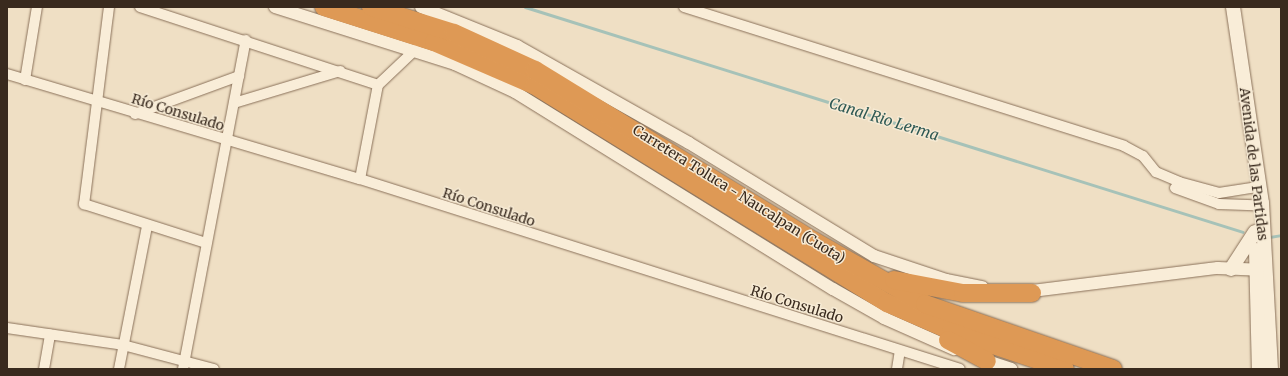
<!DOCTYPE html>
<html>
<head>
<meta charset="utf-8">
<style>
  body { margin:0 }
  #map { position:relative; width:1288px; height:376px; overflow:hidden; background:#efdfc4; font-family:Merriweather,serif }
  div>[style] { position:absolute }
  [style*='--x'] { left:calc(var(--x)*1px); top:calc(var(--y)*1px); width:calc(var(--w)*1px); rotate:calc(var(--a)*1deg) }
  .stream>* { height:3px; margin:-1.5px; padding:0 1.5px; transform-origin:1.5px; border-radius:1.5px; background:#a6c2b8 }
  .roads { filter:drop-shadow(0 0 1px #8a715a) drop-shadow(0 0 1px #8a715a) }
  .minor>* { height:10px; margin:-5px; padding:0 5px; transform-origin:5px; border-radius:5px; background:#f9edd8 }
  .tertiary>* { height:12px; margin:-6px; padding:0 6px; transform-origin:6px; border-radius:6px; background:#f9edd8 }
  .secondary>* { height:14px; margin:-7px; padding:0 7px; transform-origin:7px; border-radius:7px; background:#f9edd8 }
  .motorway>* { height:18px; margin:-9px; padding:0 9px; transform-origin:9px; border-radius:9px; background:#de9955 }
  span { translate:-50% -50%; white-space:nowrap; text-align:center; line-height:1.15; -webkit-text-stroke:3px #f6ead4; paint-order:stroke }
  .street-label { font-size:14px; color:#392a1e }
  .water-label { font-size:15px; color:#2e5954; font-style:italic }
  .frame { position:absolute; inset:0; border:8px solid #392a1e; pointer-events:none }
</style>
</head>
<body>
<div id="map">
  <div class="stream">
    <div style="--x:525;--y:7;--w:752;--a:17.4"></div>
    <div style="--x:1269;--y:237;--w:12;--a:-9"></div>
  </div>
  <div class="roads">
    <div class="minor">
      <div style="--x:109;--y:7;--w:199;--a:97.2"></div>
      <div style="--x:84;--y:204;--w:128;--a:17.7"></div>
      <div style="--x:140;--y:7;--w:250;--a:18.1"></div>
      <div style="--x:684;--y:7;--w:461;--a:17.5"></div>
      <div style="--x:1124;--y:146;--w:21;--a:28"></div>
      <div style="--x:1143;--y:156;--w:21;--a:51"></div>
      <div style="--x:1156;--y:172;--w:25;--a:23"></div>
      <div style="--x:1179;--y:182;--w:41;--a:15.4"></div>
      <div style="--x:1219;--y:193;--w:33;--a:-9"></div>
      <div style="--x:7;--y:74;--w:368;--a:16.6"></div>
      <div style="--x:360;--y:179;--w:629;--a:17.57"></div>
      <div style="--x:25;--y:80;--w:74;--a:-80.7"></div>
      <div style="--x:234;--y:103;--w:111;--a:-16.8"></div>
      <div style="--x:135;--y:114;--w:111;--a:-20.1"></div>
      <div style="--x:360;--y:179;--w:96;--a:-79.2"></div>
      <div style="--x:378;--y:85;--w:51;--a:-43.4"></div>
      <div style="--x:1175;--y:188;--w:47;--a:20"></div>
      <div style="--x:1219;--y:204;--w:35;--a:2"></div>
      <div style="--x:7;--y:328;--w:117;--a:8.3"></div>
      <div style="--x:123;--y:345;--w:94;--a:14.8"></div>
      <div style="--x:44;--y:369;--w:35;--a:-80"></div>
      <div style="--x:119;--y:369;--w:146;--a:-78.9"></div>
      <div style="--x:183;--y:369;--w:335;--a:-79.2"></div>
      <div style="--x:897;--y:369;--w:18;--a:-81"></div>
    </div>
    <div class="tertiary">
      <div style="--x:275;--y:7;--w:189;--a:17.6"></div>
      <div style="--x:455;--y:64;--w:66;--a:25"></div>
      <div style="--x:515;--y:92;--w:374;--a:31.8"></div>
      <div style="--x:833;--y:289;--w:59;--a:29.6"></div>
      <div style="--x:884;--y:318;--w:77;--a:23.9"></div>
      <div style="--x:421;--y:7;--w:104;--a:22.1"></div>
      <div style="--x:517;--y:46;--w:197;--a:29.4"></div>
      <div style="--x:689;--y:143;--w:217;--a:31.4"></div>
      <div style="--x:874;--y:256;--w:76;--a:18.4"></div>
      <div style="--x:946;--y:280;--w:37;--a:11"></div>
      <div style="--x:1024;--y:292;--w:195;--a:-7.1"></div>
      <div style="--x:1218;--y:268;--w:46;--a:2.5"></div>
      <div style="--x:981;--y:359;--w:32;--a:18"></div>
    </div>
    <div class="secondary">
      <div style="--x:1233;--y:7;--w:198;--a:81.6"></div>
      <div style="--x:1262;--y:203;--w:166;--a:86.9"></div>
      <div style="--x:1256;--y:250;--w:119;--a:88.6"></div>
      <div style="--x:1231;--y:269;--w:44;--a:-57"></div>
    </div>
    <div class="motorway">
      <div style="--x:324;--y:7;--w:115;--a:17.7"></div>
      <div style="--x:434;--y:42;--w:109;--a:23.3"></div>
      <div style="--x:534;--y:85;--w:415;--a:31.7"></div>
      <div style="--x:887;--y:303;--w:70;--a:23.6"></div>
      <div style="--x:951;--y:331;--w:120;--a:18.4"></div>
      <div style="--x:371;--y:7;--w:87;--a:17.4"></div>
      <div style="--x:454;--y:33;--w:89;--a:24.6"></div>
      <div style="--x:535;--y:70;--w:327;--a:31.5"></div>
      <div style="--x:814;--y:241;--w:128;--a:29.6"></div>
      <div style="--x:925;--y:304;--w:199;--a:19.1"></div>
      <div style="--x:894;--y:280;--w:70;--a:10.7"></div>
      <div style="--x:963;--y:293;--w:69;--a:0"></div>
      <div style="--x:948;--y:340;--w:44;--a:28.3"></div>
    </div>
  </div>
  <div class="street-label">
    <span style="left:178px;top:112px;rotate:17deg">Río Consulado</span>
    <span style="left:1254px;top:164px;rotate:83deg">Avenida de las Partidas</span>
    <span style="left:739px;top:194px;rotate:32deg">Carretera Toluca - Naucalpan (Cuota)</span>
    <span style="left:489px;top:207px;rotate:18deg">Río Consulado</span>
    <span style="left:797px;top:304px;rotate:17deg">Río Consulado</span>
  </div>
  <div class="water-label">
    <span style="left:884px;top:119px;rotate:17deg">Canal Rio Lerma</span>
  </div>
  <div class="frame"></div>
</div>
</body>
</html>
